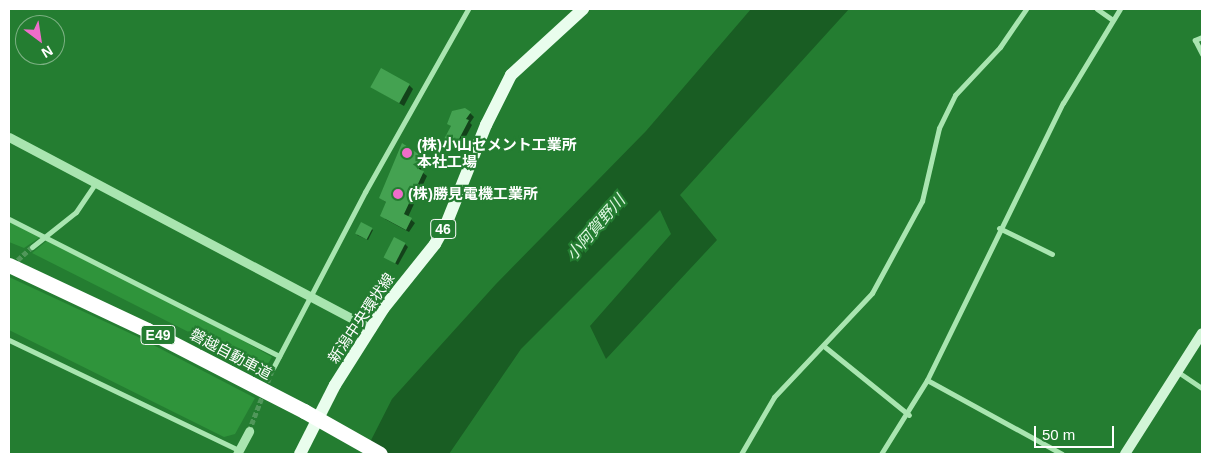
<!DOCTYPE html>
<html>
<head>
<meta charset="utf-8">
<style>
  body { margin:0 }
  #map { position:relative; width:1211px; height:463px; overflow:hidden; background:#247d31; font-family:Arial,"Noto Sans JP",sans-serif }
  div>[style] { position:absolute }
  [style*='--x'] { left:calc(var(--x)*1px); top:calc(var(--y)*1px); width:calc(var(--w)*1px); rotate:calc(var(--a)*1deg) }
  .green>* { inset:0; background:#2f943b }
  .water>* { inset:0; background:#195d23 }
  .shadow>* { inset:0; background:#0007 }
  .building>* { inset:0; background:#44a251; transform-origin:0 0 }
  .minor-tunnel>* { height:5px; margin-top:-2.5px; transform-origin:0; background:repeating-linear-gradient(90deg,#50975a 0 5px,transparent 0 7.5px) }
  .minor>* { height:5px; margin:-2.5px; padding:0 2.5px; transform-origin:2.5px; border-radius:2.5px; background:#a9e5b0 }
  .tertiary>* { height:9px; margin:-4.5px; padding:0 4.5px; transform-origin:4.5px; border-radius:4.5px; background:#a9e5b0 }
  .secondary>* { height:10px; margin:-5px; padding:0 5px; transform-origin:5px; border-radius:5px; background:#d2f5d7 }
  .primary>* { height:12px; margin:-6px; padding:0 6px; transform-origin:6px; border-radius:6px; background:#e9fded }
  .motorway>* { height:15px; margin:-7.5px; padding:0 7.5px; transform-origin:7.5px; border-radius:7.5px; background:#fff }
  .motorway-bridge>* { height:15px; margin:-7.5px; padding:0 7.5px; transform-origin:7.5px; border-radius:7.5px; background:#fff }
  .dots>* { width:14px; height:14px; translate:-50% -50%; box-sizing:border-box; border:2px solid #247d31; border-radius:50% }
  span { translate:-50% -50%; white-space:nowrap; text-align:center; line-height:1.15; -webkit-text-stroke:4.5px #247d31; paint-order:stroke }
  .shield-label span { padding:1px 4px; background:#247d31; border:1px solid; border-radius:4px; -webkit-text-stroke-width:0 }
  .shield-label { font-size:14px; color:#fff; font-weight:700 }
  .poi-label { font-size:15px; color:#fff; font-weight:700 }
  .left { translate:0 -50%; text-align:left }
  .street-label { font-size:15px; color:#fff }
  .water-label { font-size:16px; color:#ddf7e0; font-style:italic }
  .frame { position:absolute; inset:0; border:10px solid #fff; pointer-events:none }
  .north { position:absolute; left:15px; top:15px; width:50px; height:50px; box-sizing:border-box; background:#247d31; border:1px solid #7cb183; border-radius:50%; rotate:149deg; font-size:14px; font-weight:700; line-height:20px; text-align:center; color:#fff }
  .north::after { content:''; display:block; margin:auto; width:18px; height:22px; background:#ef6dca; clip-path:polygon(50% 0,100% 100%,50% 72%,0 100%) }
  .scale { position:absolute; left:1034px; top:426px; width:80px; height:22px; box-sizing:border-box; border:2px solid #fff; border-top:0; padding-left:6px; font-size:15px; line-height:18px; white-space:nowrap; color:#fff; -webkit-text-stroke:4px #247d31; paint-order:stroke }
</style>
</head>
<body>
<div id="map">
  <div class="green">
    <div style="clip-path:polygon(9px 221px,42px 236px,24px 248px,9px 242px)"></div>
    <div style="clip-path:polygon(49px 239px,226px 331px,272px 357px,264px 370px,32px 253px)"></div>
    <div style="clip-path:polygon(9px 277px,136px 336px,255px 398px,235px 434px,224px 437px,9px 330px)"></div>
  </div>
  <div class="water">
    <div style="clip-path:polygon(751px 9px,849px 9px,680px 195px,717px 240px,606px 359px,590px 326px,671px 234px,660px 210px,521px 349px,449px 454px,364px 454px,392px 399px,496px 284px,646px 131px)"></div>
  </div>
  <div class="shadow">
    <div style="clip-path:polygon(409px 85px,413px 89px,404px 106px,373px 88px)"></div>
    <div style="clip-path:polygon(470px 113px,474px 117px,470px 123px,472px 125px,461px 146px,458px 145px,455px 150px,448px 147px,444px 143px,452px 127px,448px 123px)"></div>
    <div style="clip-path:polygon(419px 156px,423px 159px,422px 172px,427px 176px,408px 217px,415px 223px,409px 232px,385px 219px,387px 203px,380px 198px)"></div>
    <div style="clip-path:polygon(361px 223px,373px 230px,368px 240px,357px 235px)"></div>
    <div style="clip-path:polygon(405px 244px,408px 247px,398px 265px,385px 257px)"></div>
  </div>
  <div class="building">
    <div style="left:381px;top:68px;width:33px;height:22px;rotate:29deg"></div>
    <div style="clip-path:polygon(465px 108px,471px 112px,466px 119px,469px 120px,457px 143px,454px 142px,451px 147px,442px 143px,451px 126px,447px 124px,452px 111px)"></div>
    <div style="clip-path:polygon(402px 143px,420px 155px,419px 169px,424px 171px,404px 214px,412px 218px,406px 230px,380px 216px,386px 202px,379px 198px)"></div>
    <div style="left:361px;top:222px;width:13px;height:13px;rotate:27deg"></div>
    <div style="left:394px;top:237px;width:13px;height:23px;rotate:27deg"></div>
  </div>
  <div class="minor-tunnel">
    <div style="--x:12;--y:265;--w:27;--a:-42"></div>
    <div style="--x:249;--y:431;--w:67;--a:-69.1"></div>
  </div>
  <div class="minor">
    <div style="--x:1097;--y:9;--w:19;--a:35"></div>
    <div style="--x:1202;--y:37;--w:8;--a:157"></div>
    <div style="--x:1195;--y:40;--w:16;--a:63"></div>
    <div style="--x:9;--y:219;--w:303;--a:26.9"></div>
    <div style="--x:999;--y:228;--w:59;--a:26.1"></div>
    <div style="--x:32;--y:247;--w:56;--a:-38.5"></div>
    <div style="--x:76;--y:212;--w:34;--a:-56"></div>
    <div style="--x:9;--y:340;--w:255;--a:25.6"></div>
    <div style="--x:825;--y:347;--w:108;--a:39"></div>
    <div style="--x:273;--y:368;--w:199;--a:-62.4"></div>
    <div style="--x:365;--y:192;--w:210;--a:-60.6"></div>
    <div style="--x:1178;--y:372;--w:29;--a:34"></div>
    <div style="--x:927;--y:380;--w:154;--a:28.7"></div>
    <div style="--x:741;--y:454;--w:66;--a:-59.9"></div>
    <div style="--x:774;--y:397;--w:143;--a:-46.7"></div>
    <div style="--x:872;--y:293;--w:105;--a:-61.5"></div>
    <div style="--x:922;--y:201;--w:75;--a:-76.9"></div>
    <div style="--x:939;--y:128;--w:37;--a:-64"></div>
    <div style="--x:955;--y:95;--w:66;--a:-46.8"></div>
    <div style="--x:1000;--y:47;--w:46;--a:-55.6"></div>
    <div style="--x:881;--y:454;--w:87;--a:-58.1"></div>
    <div style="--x:927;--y:380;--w:309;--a:-63.9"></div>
    <div style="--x:1063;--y:103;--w:110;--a:-58.8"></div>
  </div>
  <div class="tertiary">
    <div style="--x:9;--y:137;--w:410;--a:27.9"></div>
    <div style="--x:237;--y:454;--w:26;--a:-62"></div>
  </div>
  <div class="secondary">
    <div style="--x:1125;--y:454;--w:143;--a:-57.5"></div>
  </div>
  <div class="primary">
    <div style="--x:300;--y:454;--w:77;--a:-63.1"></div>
    <div style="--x:335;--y:385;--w:90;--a:-57.7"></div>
    <div style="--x:383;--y:309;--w:83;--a:-51.3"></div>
    <div style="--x:435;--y:244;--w:25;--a:-61"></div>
    <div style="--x:447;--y:222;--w:105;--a:-68.1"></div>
    <div style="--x:486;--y:125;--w:56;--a:-63.4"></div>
    <div style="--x:511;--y:75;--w:98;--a:-42.5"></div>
  </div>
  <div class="motorway">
    <div style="--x:9;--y:265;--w:153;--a:25.2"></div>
    <div style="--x:147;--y:330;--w:177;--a:27.3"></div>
  </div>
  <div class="motorway-bridge">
    <div style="--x:304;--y:411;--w:87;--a:29.5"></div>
  </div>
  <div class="dots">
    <div style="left:407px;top:153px;background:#ef6dca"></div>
    <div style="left:398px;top:194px;background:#ef6dca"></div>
  </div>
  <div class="shield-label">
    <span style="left:443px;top:229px">46</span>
    <span style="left:158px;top:335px">E49</span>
  </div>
  <div class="poi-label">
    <span class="left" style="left:417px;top:153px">(株)小山セメント工業所<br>本社工場</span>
    <span class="left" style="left:408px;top:194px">(株)勝見電機工業所</span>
  </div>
  <div class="street-label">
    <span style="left:361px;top:318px;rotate:-56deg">新潟中央環状線</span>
    <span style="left:231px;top:354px;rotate:28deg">磐越自動車道</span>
  </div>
  <div class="water-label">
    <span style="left:596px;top:228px;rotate:-49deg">小阿賀野川</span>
  </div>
  <div class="frame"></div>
  <div class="north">N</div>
  <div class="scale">50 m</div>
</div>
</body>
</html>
